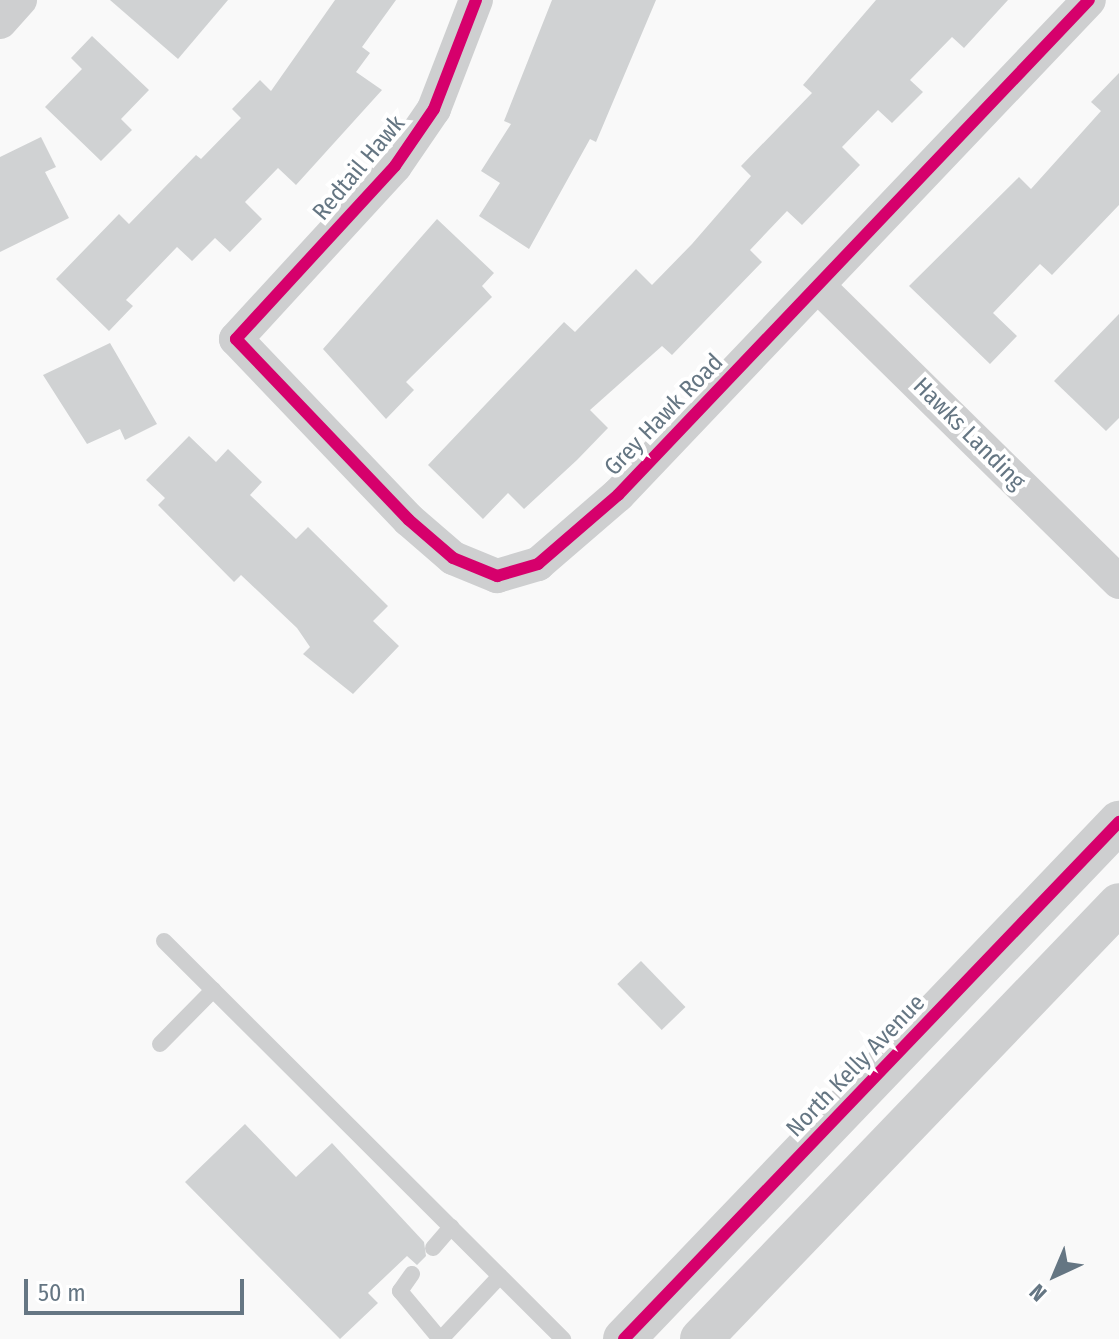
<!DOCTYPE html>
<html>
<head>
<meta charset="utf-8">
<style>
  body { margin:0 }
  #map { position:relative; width:1119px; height:1339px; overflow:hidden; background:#f9f9f9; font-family:"Fira Sans Condensed",sans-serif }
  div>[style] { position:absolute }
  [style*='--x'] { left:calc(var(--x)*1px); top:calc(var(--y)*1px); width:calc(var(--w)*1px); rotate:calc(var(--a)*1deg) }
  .building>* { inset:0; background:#d0d2d3; transform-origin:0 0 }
  .service>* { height:16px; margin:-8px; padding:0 8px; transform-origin:8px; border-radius:8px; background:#cecfd0 }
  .minor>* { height:34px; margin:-17px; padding:0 17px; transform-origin:17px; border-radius:17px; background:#cecfd0 }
  .tertiary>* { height:42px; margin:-21px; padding:0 21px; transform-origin:21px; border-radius:21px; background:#cecfd0 }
  .cycleway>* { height:12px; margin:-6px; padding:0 6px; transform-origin:6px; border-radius:6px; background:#d6006c }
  span { translate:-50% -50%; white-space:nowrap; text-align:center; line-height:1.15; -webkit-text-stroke:8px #fff; paint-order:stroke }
  .street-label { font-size:24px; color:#657683 }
  .north { position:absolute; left:1015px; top:1235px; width:80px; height:80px; -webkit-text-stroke:6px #fff; paint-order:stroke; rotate:224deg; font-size:22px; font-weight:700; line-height:32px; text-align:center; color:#657683 }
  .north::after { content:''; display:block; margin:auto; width:28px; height:36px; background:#657683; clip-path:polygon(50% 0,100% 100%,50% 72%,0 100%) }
  .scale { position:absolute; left:24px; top:1279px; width:220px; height:36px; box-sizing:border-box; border:4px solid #657683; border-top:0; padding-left:10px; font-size:24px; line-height:28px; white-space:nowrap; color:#657683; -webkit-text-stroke:6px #fff; paint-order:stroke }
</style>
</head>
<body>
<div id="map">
  <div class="building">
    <div style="clip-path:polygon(110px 0,228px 0,178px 59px)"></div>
    <div style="clip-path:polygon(335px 0,396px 0,362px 47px,370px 53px,356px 72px,382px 90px,296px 185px,278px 168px,245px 202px,262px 219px,230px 252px,215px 238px,192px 261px,177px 247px,126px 300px,133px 306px,109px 331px,56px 279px,119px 214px,129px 224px,196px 155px,201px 159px,241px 118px,232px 109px,260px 80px,271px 91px)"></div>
    <div style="clip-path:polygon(552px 0,656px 0,596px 142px,590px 139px,529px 249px,479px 216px,500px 183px,481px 171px,511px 124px,504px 121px)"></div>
    <div style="clip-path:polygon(876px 0,1008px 0,964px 48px,952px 37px,910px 80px,923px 92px,892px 123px,878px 110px,842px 147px,860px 165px,802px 225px,787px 211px,750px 250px,762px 262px,672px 355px,662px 346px,590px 410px,608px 428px,577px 460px,524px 509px,508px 493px,483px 519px,428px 465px,564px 322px,575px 332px,636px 269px,652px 285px,692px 244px,751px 176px,741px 166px,812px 93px,803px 85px)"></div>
    <div style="clip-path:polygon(92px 36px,149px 90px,121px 119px,132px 130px,101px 161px,45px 107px,82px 69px,71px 58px)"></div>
    <div style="clip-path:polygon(1119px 73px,1119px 205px,1052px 275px,1040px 264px,993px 313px,1017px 336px,990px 364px,909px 286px,1019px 177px,1031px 189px,1101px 111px,1091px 102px)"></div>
    <div style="clip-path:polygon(41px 137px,56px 167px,45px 172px,69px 218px,0 252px,0 157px)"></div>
    <div style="clip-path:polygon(437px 219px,494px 273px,482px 286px,492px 297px,406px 382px,414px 390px,386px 419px,323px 349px)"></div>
    <div style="clip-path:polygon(1119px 314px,1119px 418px,1106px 431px,1054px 381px)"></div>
    <div style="clip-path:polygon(110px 343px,157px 424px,125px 440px,120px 429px,87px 444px,43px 375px)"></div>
    <div style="clip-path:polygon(189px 436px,216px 462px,228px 449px,262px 482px,250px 495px,296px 539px,308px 527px,388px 606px,373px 621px,399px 646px,353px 694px,303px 654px,310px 647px,297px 628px,241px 575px,234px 582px,158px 505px,165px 498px,146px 480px)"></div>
    <div style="left:641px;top:961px;width:64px;height:33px;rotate:46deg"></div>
    <div style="clip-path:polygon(245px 1124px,296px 1177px,332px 1143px,424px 1242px,426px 1256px,417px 1265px,407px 1256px,368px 1293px,378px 1303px,340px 1339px,185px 1182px)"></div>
  </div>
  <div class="service">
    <div style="--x:164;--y:941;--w:564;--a:44.93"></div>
    <div style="--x:160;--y:1044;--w:76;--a:-45.5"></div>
    <div style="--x:433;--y:1248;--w:28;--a:-49"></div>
    <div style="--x:412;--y:1274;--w:21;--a:125"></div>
    <div style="--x:400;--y:1291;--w:62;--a:50.2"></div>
    <div style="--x:441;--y:1339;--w:86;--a:-46.9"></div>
  </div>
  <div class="minor">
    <div style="--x:476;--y:0;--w:117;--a:111.1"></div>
    <div style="--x:434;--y:109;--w:69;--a:124.4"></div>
    <div style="--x:395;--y:166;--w:235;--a:132.6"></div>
    <div style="--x:236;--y:339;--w:250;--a:46.3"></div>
    <div style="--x:409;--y:520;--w:58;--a:40.8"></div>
    <div style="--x:453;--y:558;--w:48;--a:22.2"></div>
    <div style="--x:497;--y:576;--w:43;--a:-16.3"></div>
    <div style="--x:538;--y:564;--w:106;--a:-40.8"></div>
    <div style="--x:618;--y:495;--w:683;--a:-46.42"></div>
    <div style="--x:0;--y:22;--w:30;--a:-48"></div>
    <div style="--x:819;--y:287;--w:421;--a:44.5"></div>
  </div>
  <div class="tertiary">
    <div style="--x:624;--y:1339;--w:716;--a:-46.25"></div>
    <div style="--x:701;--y:1339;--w:603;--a:-46.14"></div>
  </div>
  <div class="cycleway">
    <div style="--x:476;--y:0;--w:117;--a:111.1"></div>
    <div style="--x:434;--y:109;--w:69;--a:124.4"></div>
    <div style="--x:395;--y:166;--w:235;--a:132.6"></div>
    <div style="--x:236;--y:339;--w:250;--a:46.3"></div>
    <div style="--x:409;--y:520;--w:58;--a:40.8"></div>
    <div style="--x:453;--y:558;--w:48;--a:22.2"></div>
    <div style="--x:497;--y:576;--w:43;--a:-16.3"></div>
    <div style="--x:538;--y:564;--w:106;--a:-40.8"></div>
    <div style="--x:618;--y:495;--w:683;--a:-46.42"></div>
    <div style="--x:624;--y:1339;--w:716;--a:-46.25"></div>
  </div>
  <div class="street-label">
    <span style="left:359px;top:168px;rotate:-50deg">Redtail Hawk</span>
    <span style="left:664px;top:415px;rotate:-46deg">Grey Hawk Road</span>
    <span style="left:969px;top:434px;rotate:45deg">Hawks Landing</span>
    <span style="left:856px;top:1066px;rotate:-46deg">North Kelly Avenue</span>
  </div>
  <div class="north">N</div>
  <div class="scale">50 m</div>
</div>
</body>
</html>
